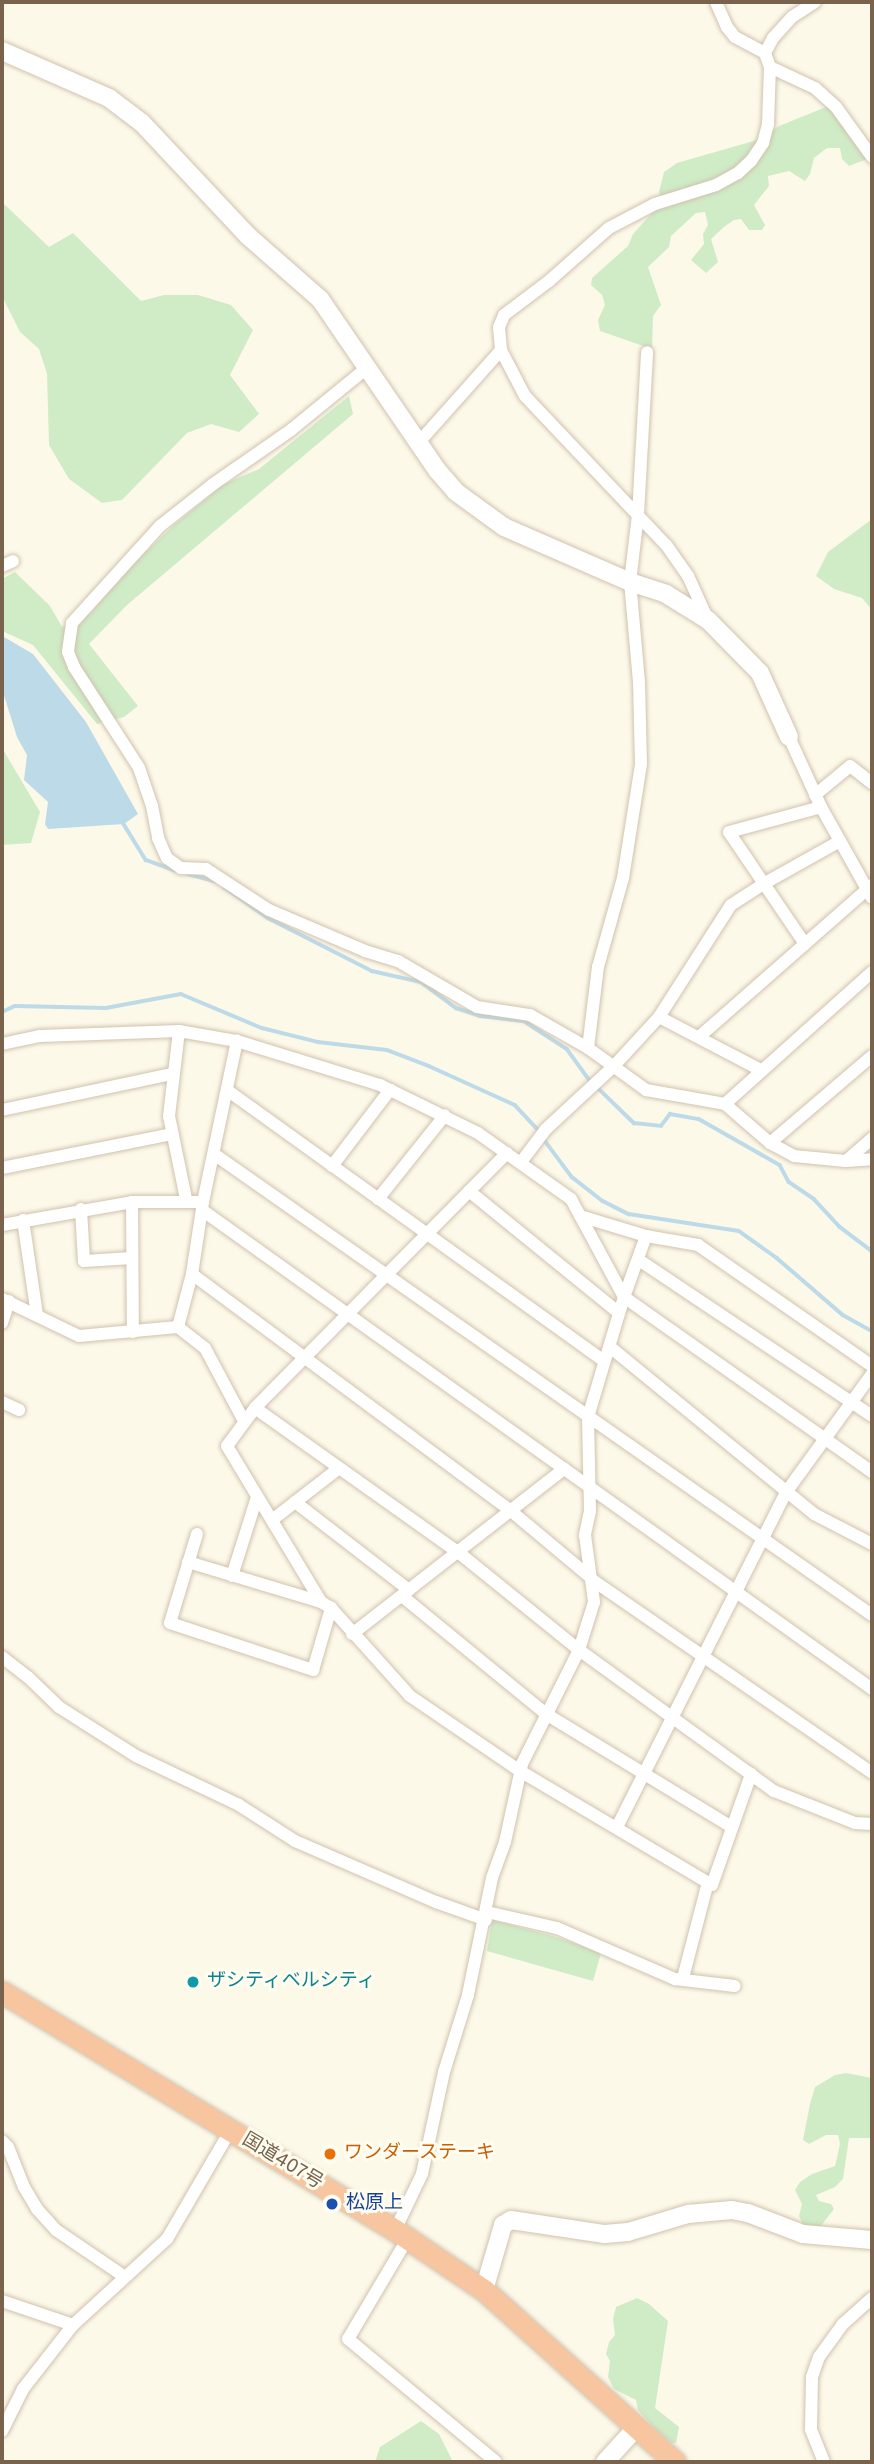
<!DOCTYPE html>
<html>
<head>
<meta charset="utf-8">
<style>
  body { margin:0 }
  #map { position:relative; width:874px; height:2464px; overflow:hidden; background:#fdf9e9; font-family:Overpass,"Noto Sans JP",sans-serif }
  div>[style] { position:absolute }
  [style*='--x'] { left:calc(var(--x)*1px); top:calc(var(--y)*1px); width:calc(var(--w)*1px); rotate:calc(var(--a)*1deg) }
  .green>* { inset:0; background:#cfecc7 }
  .water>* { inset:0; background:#bddae8 }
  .stream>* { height:3.5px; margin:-1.75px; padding:0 1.75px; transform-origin:1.75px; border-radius:1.75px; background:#bddae8 }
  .roads { filter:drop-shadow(0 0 2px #d0c2ae) drop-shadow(0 0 2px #d0c2ae) }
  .street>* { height:12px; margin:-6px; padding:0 6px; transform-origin:6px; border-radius:6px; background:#fff }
  .secondary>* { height:18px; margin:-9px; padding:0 9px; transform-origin:9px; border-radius:9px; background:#fff }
  .highway>* { height:21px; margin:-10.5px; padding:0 10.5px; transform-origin:10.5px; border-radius:10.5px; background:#f7c6a0 }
  .dots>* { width:19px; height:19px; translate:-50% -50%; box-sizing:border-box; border:4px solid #fffcf0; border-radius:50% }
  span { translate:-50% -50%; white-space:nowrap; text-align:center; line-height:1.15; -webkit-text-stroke:6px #fffcf0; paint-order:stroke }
  .culture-label { font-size:19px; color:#0d838f }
  .left { translate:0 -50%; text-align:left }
  .food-label { font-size:19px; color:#c56008 }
  .street-label { font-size:19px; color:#79634c }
  .transit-label { font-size:19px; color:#164399 }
  .frame { position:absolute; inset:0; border:4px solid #79634c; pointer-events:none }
</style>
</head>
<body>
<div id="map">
  <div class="green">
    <div style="clip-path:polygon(826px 107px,835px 110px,867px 159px,849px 166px,842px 159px,840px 148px,827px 148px,814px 158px,810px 174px,805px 181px,789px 171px,768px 176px,769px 186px,754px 205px,765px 225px,762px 230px,749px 230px,741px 219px,734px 220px,724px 227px,711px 239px,718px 262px,706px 273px,691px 260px,704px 244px,703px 234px,708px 225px,705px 212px,696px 213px,671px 236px,669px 247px,648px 267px,661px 305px,653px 316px,652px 349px,600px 331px,598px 320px,605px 305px,602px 295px,591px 285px,592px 278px,628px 246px,633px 234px,662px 202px,659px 192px,664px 172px,677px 163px,757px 140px,779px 126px)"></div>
    <div style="clip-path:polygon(2px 202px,49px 247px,73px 233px,141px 301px,164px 295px,198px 295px,231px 305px,253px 330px,230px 375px,259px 414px,239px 432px,211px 424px,187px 433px,122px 500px,102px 503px,69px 479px,49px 445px,47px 374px,39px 349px,20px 332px,2px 296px)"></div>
    <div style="clip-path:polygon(349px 396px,353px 414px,127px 605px,89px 644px,138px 706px,124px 717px,97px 724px,33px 645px,2px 631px,2px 579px,15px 572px,50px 606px,62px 627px,90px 614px,124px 573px,174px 525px,224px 484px,259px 469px)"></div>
    <div style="clip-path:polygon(872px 519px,872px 610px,862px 598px,834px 589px,816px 576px,828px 552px)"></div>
    <div style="clip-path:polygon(2px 748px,40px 812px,31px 843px,2px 845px)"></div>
    <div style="clip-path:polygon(492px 1920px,556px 1937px,601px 1953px,593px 1981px,487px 1951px)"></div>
    <div style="clip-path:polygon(846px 2073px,872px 2078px,872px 2138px,849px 2138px,843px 2179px,835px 2187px,816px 2195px,819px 2201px,831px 2204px,834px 2209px,820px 2227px,811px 2228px,803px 2225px,799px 2216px,802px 2204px,795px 2190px,800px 2182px,812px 2174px,835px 2166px,840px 2144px,838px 2135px,826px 2135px,809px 2144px,803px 2140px,810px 2104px,815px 2087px,835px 2075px)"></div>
    <div style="clip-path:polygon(637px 2298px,649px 2304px,668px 2321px,655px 2408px,679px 2427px,676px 2443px,672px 2443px,655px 2429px,638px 2410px,636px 2400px,614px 2389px,608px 2377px,610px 2361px,606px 2354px,609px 2342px,615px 2335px,613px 2319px,616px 2307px)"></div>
    <div style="clip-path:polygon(421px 2421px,439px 2434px,453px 2462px,375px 2462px,380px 2447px)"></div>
  </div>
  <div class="water">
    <div style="clip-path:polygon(4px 637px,33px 654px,86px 722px,138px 814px,124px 824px,48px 829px,45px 824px,48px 802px,24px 780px,27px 755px,17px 737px,2px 689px)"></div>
  </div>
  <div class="stream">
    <div style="--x:122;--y:821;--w:46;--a:58.4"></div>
    <div style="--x:146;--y:860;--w:30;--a:20"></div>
    <div style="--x:188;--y:874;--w:28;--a:15"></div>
    <div style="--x:224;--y:887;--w:54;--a:35.2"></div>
    <div style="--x:268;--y:918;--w:117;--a:27"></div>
    <div style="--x:372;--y:971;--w:50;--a:12.7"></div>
    <div style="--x:421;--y:982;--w:44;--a:36.6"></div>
    <div style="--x:456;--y:1008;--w:25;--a:18"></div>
    <div style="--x:480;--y:1016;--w:44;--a:6.5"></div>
    <div style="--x:524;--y:1021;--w:51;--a:33.1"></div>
    <div style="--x:567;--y:1049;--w:41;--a:54"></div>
    <div style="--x:2;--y:1012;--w:14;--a:-25"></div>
    <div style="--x:15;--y:1006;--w:91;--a:1.3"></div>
    <div style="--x:106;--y:1008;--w:76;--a:-10.6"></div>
    <div style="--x:181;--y:994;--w:88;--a:22.8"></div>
    <div style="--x:262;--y:1028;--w:58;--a:14"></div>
    <div style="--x:318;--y:1042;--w:69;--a:6.6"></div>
    <div style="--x:387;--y:1050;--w:45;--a:20.9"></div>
    <div style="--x:429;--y:1066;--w:94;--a:24.4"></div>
    <div style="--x:515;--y:1105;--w:35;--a:47"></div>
    <div style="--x:597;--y:1087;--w:52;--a:44.2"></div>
    <div style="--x:634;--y:1123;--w:27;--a:6"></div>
    <div style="--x:661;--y:1126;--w:15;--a:-53"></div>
    <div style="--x:670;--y:1114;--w:29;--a:10"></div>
    <div style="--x:699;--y:1119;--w:93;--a:29.6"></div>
    <div style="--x:780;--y:1165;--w:19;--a:62"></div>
    <div style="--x:789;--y:1182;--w:30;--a:34"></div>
    <div style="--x:814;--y:1199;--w:38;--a:47"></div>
    <div style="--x:840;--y:1227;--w:40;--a:37"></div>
    <div style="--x:543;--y:1138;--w:49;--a:53.4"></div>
    <div style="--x:572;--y:1177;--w:39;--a:38"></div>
    <div style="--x:603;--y:1201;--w:29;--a:27"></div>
    <div style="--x:629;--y:1214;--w:111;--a:8.8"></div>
    <div style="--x:739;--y:1231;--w:47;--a:35.4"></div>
    <div style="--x:777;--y:1258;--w:87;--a:40.8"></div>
    <div style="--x:843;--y:1315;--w:33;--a:29"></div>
  </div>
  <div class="roads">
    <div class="street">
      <div style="--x:765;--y:53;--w:17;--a:-62"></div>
      <div style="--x:773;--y:38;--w:28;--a:-48"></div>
      <div style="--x:792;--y:17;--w:27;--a:-33"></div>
      <div style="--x:770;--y:67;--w:50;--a:25"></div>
      <div style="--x:815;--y:88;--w:28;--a:42"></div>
      <div style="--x:836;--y:107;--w:62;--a:54.2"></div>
      <div style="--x:368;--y:367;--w:99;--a:140.7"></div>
      <div style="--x:291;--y:430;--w:96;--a:145.2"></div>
      <div style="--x:212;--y:485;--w:66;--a:141.7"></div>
      <div style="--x:160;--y:526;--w:131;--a:132.2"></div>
      <div style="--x:72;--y:623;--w:29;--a:98"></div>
      <div style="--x:68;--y:652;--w:16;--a:68"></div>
      <div style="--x:74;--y:667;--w:120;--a:57.2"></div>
      <div style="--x:139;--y:768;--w:40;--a:71.1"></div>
      <div style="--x:152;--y:806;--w:33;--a:79"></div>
      <div style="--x:158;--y:838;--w:22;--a:66"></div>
      <div style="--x:167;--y:858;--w:17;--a:36"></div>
      <div style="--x:181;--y:868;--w:25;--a:2"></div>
      <div style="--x:206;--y:869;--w:75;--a:33.1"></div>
      <div style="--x:269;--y:910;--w:104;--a:23.1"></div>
      <div style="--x:365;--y:951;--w:34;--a:17"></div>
      <div style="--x:398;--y:961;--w:91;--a:30.2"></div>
      <div style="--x:477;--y:1007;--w:54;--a:8.6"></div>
      <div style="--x:530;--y:1015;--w:67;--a:29.6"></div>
      <div style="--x:588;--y:1048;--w:72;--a:35.9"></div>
      <div style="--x:646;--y:1090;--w:80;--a:10"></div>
      <div style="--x:420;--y:441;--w:122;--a:-48.3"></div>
      <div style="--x:2;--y:566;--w:12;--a:-24"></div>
      <div style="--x:708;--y:620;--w:48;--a:-114.4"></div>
      <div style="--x:688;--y:576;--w:38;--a:-125"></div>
      <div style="--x:666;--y:545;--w:205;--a:-133.4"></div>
      <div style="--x:525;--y:396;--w:52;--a:-117.6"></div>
      <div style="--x:501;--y:350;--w:23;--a:-95"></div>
      <div style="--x:499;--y:327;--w:13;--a:-67"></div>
      <div style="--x:504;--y:315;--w:56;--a:-37.1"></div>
      <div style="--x:549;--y:281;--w:80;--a:-41.5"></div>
      <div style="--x:609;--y:228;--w:52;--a:-27.6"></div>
      <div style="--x:655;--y:204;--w:64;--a:-17.3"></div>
      <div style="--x:716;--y:185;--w:25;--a:-29"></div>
      <div style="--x:738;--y:173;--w:18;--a:-43"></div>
      <div style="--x:751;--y:161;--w:22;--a:-56"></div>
      <div style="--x:763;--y:143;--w:20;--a:-75"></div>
      <div style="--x:768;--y:124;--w:57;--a:-88"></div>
      <div style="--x:770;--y:67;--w:15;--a:-110"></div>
      <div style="--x:765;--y:53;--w:34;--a:-152"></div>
      <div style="--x:735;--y:37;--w:13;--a:-129"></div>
      <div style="--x:727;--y:27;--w:27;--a:-114"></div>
      <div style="--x:789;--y:737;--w:77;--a:65.4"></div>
      <div style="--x:821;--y:807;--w:104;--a:60.7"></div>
      <div style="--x:815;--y:795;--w:45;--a:-39.6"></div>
      <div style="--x:850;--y:766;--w:28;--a:38"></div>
      <div style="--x:805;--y:944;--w:135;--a:-124.2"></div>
      <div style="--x:729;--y:832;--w:95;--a:-15.2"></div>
      <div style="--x:872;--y:972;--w:198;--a:138.1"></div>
      <div style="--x:725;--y:1104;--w:60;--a:40.9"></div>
      <div style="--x:770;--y:1143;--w:27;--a:28"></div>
      <div style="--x:794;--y:1156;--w:52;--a:5.5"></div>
      <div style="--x:846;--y:1161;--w:26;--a:-4"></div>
      <div style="--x:659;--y:1017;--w:133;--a:-57.3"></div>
      <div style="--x:731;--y:905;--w:40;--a:-32.9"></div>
      <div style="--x:765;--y:883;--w:86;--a:-29.2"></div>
      <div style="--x:179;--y:1031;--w:86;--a:96.7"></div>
      <div style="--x:169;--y:1116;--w:85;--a:78.4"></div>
      <div style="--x:699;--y:1037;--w:230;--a:-41.3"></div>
      <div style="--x:2;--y:1044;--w:39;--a:-12"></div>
      <div style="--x:40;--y:1036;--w:139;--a:-2.1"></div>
      <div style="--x:179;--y:1031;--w:59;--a:9.8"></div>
      <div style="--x:237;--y:1041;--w:150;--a:17.1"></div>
      <div style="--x:380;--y:1085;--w:109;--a:26.1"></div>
      <div style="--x:478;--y:1133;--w:114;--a:35.4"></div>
      <div style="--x:571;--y:1199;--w:111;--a:61.6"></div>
      <div style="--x:624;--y:1297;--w:125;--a:106.7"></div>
      <div style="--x:588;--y:1417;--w:94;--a:88.8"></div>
      <div style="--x:590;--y:1511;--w:25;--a:102"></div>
      <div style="--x:585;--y:1535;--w:68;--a:82.3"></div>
      <div style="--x:594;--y:1602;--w:50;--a:107.4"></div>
      <div style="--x:579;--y:1650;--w:127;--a:116.6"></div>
      <div style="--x:522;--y:1764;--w:80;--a:102.3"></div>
      <div style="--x:505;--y:1842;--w:38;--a:110"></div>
      <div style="--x:492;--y:1878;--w:119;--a:101.6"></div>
      <div style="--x:468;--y:1995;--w:81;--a:107.3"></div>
      <div style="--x:444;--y:2072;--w:104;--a:102.2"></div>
      <div style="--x:422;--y:2174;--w:62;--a:115.7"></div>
      <div style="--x:588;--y:1048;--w:82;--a:-83"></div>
      <div style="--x:598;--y:967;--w:92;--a:-74.3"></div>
      <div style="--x:623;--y:878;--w:115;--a:-81"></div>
      <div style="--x:641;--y:764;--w:82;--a:-91.4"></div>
      <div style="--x:639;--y:682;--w:100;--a:-95.1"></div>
      <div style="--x:630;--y:582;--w:67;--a:-83.2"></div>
      <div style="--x:638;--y:515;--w:163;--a:-86.8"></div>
      <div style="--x:227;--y:1090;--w:464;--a:35.7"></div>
      <div style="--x:2;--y:1110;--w:174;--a:-12"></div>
      <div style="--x:770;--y:1143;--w:134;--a:-40.5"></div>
      <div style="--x:507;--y:1153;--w:359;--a:134.7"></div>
      <div style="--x:255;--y:1408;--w:47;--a:126.4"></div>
      <div style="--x:227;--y:1446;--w:182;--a:58.9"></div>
      <div style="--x:321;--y:1602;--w:12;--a:31"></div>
      <div style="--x:331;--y:1608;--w:118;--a:48.1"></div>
      <div style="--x:410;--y:1696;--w:133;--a:34.3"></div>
      <div style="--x:520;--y:1771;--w:223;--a:30.7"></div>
      <div style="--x:712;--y:1885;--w:118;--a:-70.6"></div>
      <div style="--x:214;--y:1154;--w:803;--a:35.02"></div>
      <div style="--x:846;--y:1161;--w:35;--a:-41"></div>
      <div style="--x:521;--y:1162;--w:41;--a:-52.9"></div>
      <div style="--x:546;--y:1129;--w:91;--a:-42.8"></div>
      <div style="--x:613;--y:1067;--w:68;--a:-47.4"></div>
      <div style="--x:659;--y:1017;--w:115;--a:27.5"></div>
      <div style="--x:332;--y:1166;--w:96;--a:-52.7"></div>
      <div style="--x:2;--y:1168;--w:173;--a:-11.3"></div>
      <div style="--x:469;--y:1191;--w:193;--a:39.1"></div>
      <div style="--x:378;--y:1199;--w:107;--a:-51.4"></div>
      <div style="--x:132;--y:1202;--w:130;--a:89.6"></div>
      <div style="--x:81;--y:1209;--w:52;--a:86.7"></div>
      <div style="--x:84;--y:1261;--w:48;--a:-3.6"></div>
      <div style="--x:202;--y:1210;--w:824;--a:35.56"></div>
      <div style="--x:580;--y:1216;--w:69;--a:16.9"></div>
      <div style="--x:646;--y:1236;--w:53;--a:9.8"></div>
      <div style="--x:698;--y:1245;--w:212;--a:34.8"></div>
      <div style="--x:23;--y:1220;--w:96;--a:81.6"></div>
      <div style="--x:2;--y:1225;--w:132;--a:-10"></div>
      <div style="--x:132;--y:1202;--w:71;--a:0"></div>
      <div style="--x:646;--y:1236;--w:65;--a:109.8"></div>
      <div style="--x:624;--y:1297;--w:304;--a:35.2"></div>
      <div style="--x:639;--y:1260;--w:280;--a:33.8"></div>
      <div style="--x:192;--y:1274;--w:397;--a:36.6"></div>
      <div style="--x:511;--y:1511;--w:104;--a:39.9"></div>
      <div style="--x:2;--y:1299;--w:85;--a:25.7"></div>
      <div style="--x:79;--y:1336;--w:99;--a:-5.2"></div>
      <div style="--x:178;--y:1327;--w:34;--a:38"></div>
      <div style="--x:205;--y:1348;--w:83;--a:61.9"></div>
      <div style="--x:2;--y:1323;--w:23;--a:-72"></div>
      <div style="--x:178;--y:1327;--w:55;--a:-75.2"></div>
      <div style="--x:192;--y:1274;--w:73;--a:-81.3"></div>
      <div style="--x:203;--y:1202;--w:165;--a:-78.1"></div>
      <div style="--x:610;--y:1347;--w:264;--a:39.3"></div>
      <div style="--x:814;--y:1514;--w:65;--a:27.3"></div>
      <div style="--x:2;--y:1402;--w:19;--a:25"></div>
      <div style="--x:255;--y:1408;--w:249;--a:35.4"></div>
      <div style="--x:458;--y:1552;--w:156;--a:39"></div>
      <div style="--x:579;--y:1650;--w:241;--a:35.9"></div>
      <div style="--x:774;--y:1791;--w:87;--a:21.6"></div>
      <div style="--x:855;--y:1823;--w:17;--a:3"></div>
      <div style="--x:295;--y:1502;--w:144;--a:37.7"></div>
      <div style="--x:272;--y:1520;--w:85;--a:-37.8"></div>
      <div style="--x:197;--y:1534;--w:93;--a:106.9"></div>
      <div style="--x:170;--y:1623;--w:151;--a:18.2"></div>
      <div style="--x:313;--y:1670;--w:65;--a:-73.8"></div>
      <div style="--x:188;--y:1562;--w:139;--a:16.7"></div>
      <div style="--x:232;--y:1576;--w:83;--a:-72.4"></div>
      <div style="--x:591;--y:1579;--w:341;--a:34.6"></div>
      <div style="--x:402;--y:1596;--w:186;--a:39.3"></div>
      <div style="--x:546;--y:1714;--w:218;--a:31.3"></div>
      <div style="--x:352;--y:1634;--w:269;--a:-37.9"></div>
      <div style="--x:2;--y:1657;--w:33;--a:38"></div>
      <div style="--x:28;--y:1677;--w:43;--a:44.1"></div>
      <div style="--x:59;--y:1707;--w:91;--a:32.5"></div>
      <div style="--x:136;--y:1756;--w:114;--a:25.4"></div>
      <div style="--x:239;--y:1805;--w:67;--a:32.7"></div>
      <div style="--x:295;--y:1841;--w:154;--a:23.4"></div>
      <div style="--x:436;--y:1902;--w:53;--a:19.8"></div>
      <div style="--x:617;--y:1827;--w:377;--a:-63.2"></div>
      <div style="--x:787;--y:1491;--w:145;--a:-54"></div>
      <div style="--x:487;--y:1912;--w:72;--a:12.9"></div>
      <div style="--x:557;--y:1928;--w:129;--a:23.4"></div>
      <div style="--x:675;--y:1979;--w:60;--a:6.7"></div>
      <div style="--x:683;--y:1978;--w:99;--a:-75.4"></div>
      <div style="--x:2;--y:2141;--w:8;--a:45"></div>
      <div style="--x:8;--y:2147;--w:43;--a:68.2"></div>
      <div style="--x:24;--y:2187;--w:26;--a:59"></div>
      <div style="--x:37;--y:2209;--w:28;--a:48"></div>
      <div style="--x:56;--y:2230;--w:83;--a:34.3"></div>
      <div style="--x:408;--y:2238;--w:117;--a:120.7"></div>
      <div style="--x:348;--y:2339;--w:192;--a:39.7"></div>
      <div style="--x:2;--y:2301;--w:75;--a:18.7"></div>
      <div style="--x:2;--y:2431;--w:47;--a:-63.4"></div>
      <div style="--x:23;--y:2389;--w:81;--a:-52"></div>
      <div style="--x:73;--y:2325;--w:127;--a:-42.5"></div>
      <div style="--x:167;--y:2239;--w:125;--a:-59.7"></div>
      <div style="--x:824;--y:2462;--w:35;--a:-112"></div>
      <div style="--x:811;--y:2429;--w:52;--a:-88.9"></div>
      <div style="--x:812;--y:2377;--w:21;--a:-71"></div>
      <div style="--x:819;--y:2357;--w:41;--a:-54"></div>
      <div style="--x:843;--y:2324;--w:39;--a:-42"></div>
    </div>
    <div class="secondary">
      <div style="--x:2;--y:51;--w:117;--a:23.7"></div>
      <div style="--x:109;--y:98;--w:41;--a:37.1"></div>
      <div style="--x:142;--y:123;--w:155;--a:46.8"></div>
      <div style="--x:248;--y:236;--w:96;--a:41.2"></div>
      <div style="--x:320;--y:299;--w:207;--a:55.6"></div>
      <div style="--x:437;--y:470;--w:29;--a:49"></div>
      <div style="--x:456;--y:492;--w:59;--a:36.1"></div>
      <div style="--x:504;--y:527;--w:137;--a:23.6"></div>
      <div style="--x:630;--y:582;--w:38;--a:18"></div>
      <div style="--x:666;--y:594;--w:49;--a:31.8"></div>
      <div style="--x:708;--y:620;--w:74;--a:45.5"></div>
      <div style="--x:760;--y:673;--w:70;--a:65.6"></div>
      <div style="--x:484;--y:2290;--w:68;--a:-73.7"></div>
      <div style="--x:503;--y:2225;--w:9;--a:-32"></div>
      <div style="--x:511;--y:2220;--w:95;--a:8.5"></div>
      <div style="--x:605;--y:2234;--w:23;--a:-5"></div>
      <div style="--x:628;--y:2232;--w:63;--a:-16.7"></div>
      <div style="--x:688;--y:2214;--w:44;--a:-5.2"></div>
      <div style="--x:732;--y:2210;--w:16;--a:11"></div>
      <div style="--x:748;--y:2213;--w:59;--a:20.9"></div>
      <div style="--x:803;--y:2234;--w:69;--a:5"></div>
      <div style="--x:605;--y:2462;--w:46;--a:-47.6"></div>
    </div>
    <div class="highway">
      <div style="--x:2;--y:1992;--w:459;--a:31.2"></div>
      <div style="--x:395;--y:2230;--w:107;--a:34"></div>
      <div style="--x:484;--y:2290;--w:257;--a:42"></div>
    </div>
  </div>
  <div class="dots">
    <div style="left:193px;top:1982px;background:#0f9aa8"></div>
    <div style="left:330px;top:2154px;background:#e8710a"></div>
    <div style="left:332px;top:2204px;background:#1a4fb4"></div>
  </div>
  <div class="culture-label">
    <span class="left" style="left:207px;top:1982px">ザシティベルシティ</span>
  </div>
  <div class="food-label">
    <span class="left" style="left:344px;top:2154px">ワンダーステーキ</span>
  </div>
  <div class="street-label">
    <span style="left:282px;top:2162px;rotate:31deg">国道407号</span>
  </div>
  <div class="transit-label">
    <span class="left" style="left:346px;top:2204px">松原上</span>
  </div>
  <div class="frame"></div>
</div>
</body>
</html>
